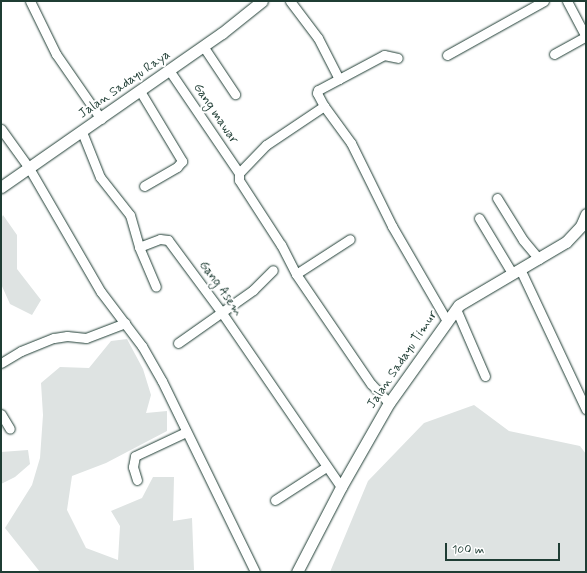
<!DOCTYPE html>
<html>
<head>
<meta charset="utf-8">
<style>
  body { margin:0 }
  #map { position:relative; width:587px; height:573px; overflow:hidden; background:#fff; font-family:Mynerve,sans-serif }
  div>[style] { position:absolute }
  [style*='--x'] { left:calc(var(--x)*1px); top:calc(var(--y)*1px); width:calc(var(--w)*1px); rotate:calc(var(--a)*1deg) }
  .green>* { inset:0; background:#dee3e2 }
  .roads { filter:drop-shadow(0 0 1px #1f3d34) drop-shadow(0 0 1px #1f3d34) }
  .minor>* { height:9px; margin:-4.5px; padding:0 4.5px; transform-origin:4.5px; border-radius:4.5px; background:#fff }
  .tertiary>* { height:11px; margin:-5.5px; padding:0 5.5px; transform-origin:5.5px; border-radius:5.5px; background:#fff }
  span { translate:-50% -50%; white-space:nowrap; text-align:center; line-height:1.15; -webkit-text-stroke:4px #fff; paint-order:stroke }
  .street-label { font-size:13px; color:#1f3d34 }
  .frame { position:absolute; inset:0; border:2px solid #1f3d34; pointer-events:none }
  .scale { position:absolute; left:445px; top:543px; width:115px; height:18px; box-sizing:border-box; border:2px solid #1f3d34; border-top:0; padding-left:5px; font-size:12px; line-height:14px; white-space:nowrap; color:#1f3d34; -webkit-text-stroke:3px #fff; paint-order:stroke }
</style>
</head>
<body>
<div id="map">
  <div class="green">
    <div style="clip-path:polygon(3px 215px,17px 235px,17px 269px,41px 300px,32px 315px,10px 304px,1px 284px,1px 219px)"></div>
    <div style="clip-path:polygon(127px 339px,143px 369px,151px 395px,146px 413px,167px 411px,167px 431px,106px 463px,72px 476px,67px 510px,86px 548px,118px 560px,120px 526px,111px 511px,142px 498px,153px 477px,174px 477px,173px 521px,192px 518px,194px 570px,40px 572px,5px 528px,32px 485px,40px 458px,43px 415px,41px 383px,60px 367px,89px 368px,111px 341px)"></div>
    <div style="clip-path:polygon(474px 405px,509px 431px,580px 446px,586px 454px,586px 572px,330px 572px,368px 481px,424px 423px)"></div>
    <div style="clip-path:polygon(28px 450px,30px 464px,15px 477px,1px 484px,1px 452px)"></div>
  </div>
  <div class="roads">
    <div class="minor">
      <div style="--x:30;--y:1;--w:59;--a:63.9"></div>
      <div style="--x:56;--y:54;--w:79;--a:55.3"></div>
      <div style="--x:290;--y:1;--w:46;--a:52.9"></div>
      <div style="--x:318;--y:38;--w:46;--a:62.9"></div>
      <div style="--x:339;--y:79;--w:24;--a:152"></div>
      <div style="--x:318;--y:90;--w:3;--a:108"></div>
      <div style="--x:317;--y:93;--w:15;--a:62"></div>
      <div style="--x:567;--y:1;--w:41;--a:62.2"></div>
      <div style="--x:203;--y:46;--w:58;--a:56.3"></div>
      <div style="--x:554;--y:54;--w:37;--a:-29"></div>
      <div style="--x:447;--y:55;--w:111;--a:-29.1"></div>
      <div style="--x:169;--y:70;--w:125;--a:55.8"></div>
      <div style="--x:339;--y:79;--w:51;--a:-28.1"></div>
      <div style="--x:384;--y:55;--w:14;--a:12"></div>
      <div style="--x:140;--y:91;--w:82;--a:59"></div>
      <div style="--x:182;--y:161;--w:8;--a:130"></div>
      <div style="--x:177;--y:167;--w:38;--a:150"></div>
      <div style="--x:1;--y:129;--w:48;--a:54.3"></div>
      <div style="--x:29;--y:168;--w:143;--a:59.9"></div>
      <div style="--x:101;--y:292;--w:68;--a:52.8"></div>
      <div style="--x:142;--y:346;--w:40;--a:60.3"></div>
      <div style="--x:162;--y:381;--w:212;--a:64"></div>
      <div style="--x:82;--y:132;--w:48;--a:68.2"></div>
      <div style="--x:100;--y:177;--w:48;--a:51.7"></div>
      <div style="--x:130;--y:215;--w:33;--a:74"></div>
      <div style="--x:139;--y:247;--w:22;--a:-21"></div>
      <div style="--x:160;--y:239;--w:8;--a:7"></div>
      <div style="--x:168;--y:240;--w:91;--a:53.5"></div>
      <div style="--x:222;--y:313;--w:211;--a:55.6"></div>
      <div style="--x:497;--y:198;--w:49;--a:58.2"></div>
      <div style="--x:523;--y:240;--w:25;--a:50"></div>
      <div style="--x:479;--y:218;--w:64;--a:59"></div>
      <div style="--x:139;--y:247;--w:43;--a:67"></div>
      <div style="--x:520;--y:269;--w:155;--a:64.8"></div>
      <div style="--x:296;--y:274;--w:64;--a:-32.9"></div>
      <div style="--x:456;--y:309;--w:73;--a:66.6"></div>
      <div style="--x:178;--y:343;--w:92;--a:-35.2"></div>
      <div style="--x:253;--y:290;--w:28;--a:-45"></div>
      <div style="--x:1;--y:363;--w:23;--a:-31"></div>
      <div style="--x:21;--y:351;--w:35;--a:-22"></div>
      <div style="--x:54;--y:338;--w:13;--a:-9"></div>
      <div style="--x:67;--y:336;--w:19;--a:6"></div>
      <div style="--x:86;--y:338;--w:42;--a:-21"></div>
      <div style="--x:389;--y:403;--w:26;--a:-133"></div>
      <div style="--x:371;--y:384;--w:133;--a:-124.3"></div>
      <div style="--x:296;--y:274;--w:33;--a:-117"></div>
      <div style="--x:281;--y:245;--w:77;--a:-122.9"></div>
      <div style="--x:239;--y:180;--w:7;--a:-90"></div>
      <div style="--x:239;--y:173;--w:39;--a:-46"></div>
      <div style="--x:266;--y:145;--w:70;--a:-33.9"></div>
      <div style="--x:324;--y:106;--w:46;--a:53.9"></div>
      <div style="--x:351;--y:143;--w:93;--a:63.7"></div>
      <div style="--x:392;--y:226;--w:110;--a:59.9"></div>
      <div style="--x:1;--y:414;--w:17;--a:59"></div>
      <div style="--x:137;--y:480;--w:14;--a:-107"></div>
      <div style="--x:133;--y:467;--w:11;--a:-80"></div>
      <div style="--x:135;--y:456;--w:56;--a:-25.2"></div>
      <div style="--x:275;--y:500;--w:61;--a:-32.9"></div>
    </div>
    <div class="tertiary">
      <div style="--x:1;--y:187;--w:269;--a:-34.9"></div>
      <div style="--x:222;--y:33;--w:51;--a:-38.7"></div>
      <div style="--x:297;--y:572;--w:96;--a:-62.6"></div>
      <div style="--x:341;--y:487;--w:97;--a:-60.3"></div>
      <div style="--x:389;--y:403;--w:120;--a:-54.5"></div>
      <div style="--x:459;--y:305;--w:124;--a:-30.5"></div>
      <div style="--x:566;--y:242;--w:22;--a:-47"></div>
      <div style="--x:581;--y:226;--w:13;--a:-67"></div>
    </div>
  </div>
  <div class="street-label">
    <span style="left:125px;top:85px;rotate:-35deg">Jalan Sadayu Raya</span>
    <span style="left:215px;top:114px;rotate:56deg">Gang mawar</span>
    <span style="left:220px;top:289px;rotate:54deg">Gang Asem</span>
    <span style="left:403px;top:360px;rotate:-56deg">Jalan Sadayu Timur</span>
  </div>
  <div class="frame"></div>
  <div class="scale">100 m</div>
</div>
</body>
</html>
